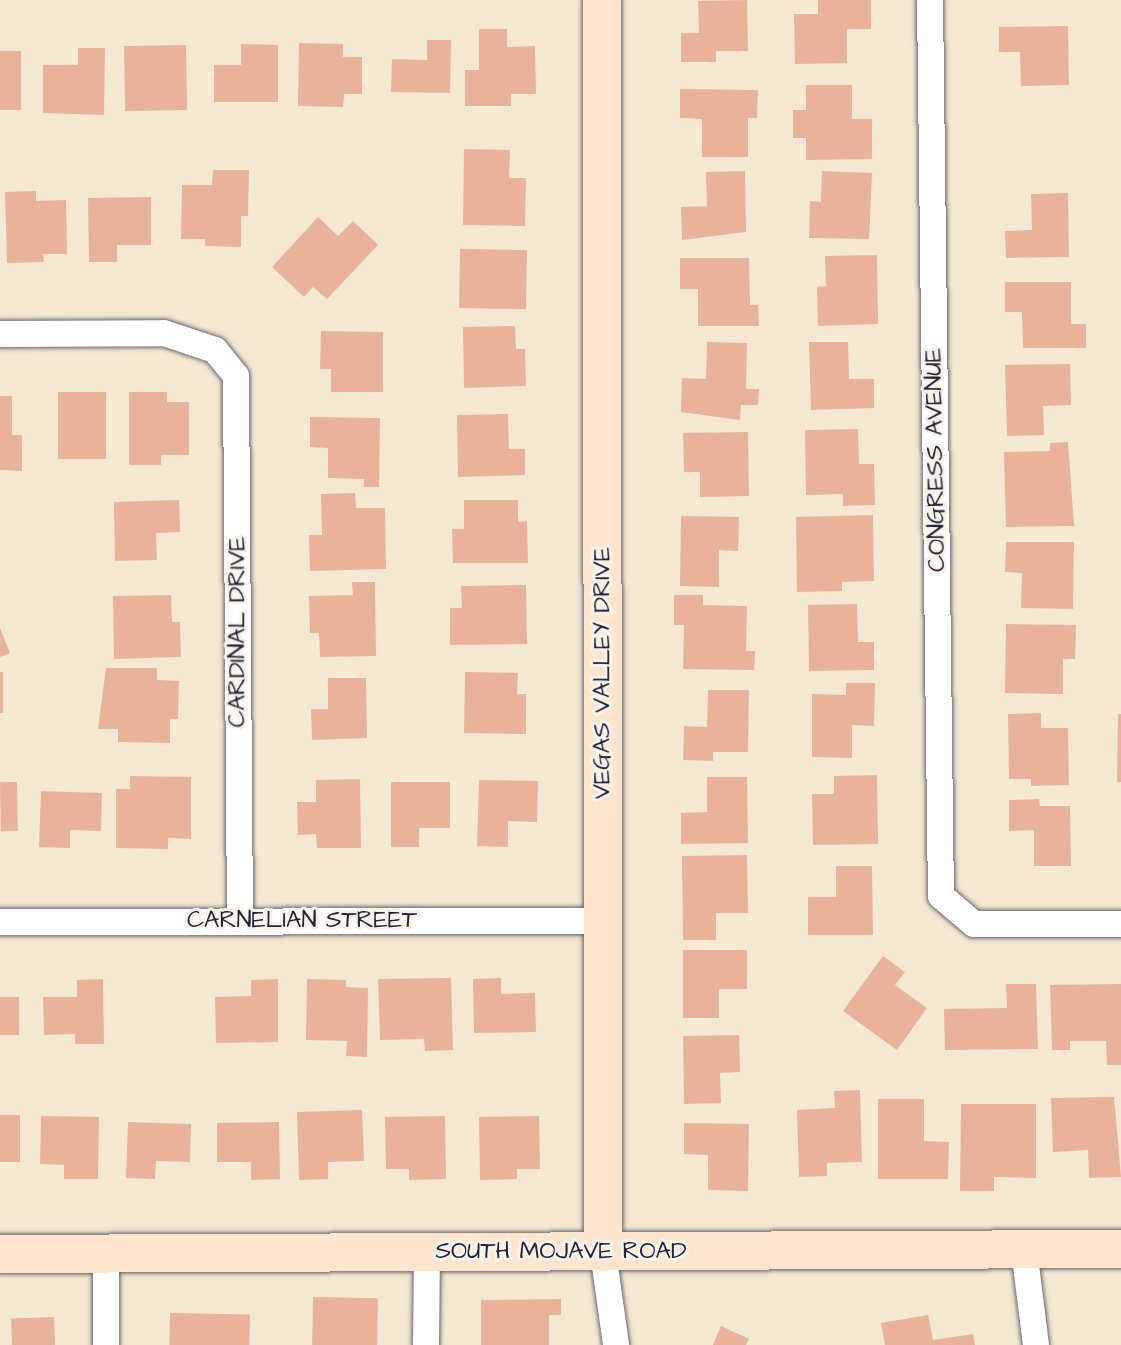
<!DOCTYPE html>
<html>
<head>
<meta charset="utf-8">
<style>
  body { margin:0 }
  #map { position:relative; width:1121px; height:1345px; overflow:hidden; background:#f4e8d3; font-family:"Architects Daughter",sans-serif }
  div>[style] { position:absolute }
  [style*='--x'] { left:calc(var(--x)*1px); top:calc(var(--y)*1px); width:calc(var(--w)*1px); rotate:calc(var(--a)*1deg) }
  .building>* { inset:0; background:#e9b29b; transform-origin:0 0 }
  .roads { filter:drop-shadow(0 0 2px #6c6770) drop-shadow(0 0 2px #6c6770) }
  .street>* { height:26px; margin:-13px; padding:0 13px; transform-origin:13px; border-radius:13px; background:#fff }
  .secondary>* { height:38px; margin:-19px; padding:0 19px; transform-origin:19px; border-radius:19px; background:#fce5cf }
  span { translate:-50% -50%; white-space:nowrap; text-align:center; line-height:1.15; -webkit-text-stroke:6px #f7f3e8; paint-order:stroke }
  .street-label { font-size:24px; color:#22223b }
</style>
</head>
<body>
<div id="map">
  <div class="building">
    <div style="clip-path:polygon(747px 0,748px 51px,716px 51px,716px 62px,681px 62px,681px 33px,699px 33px,698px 1px)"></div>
    <div style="clip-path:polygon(818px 0,871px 0,871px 29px,847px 29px,847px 63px,795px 64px,794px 14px,818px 14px)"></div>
    <div style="clip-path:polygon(1068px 26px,1069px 85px,1021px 86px,1020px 52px,999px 52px,999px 27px)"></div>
    <div style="clip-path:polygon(479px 29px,507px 29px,507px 47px,535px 46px,536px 94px,511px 94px,511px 106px,465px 106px,465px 70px,479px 70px)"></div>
    <div style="clip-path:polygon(427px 40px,451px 40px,450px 93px,391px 92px,392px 59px,427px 60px)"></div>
    <div style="clip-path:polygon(299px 43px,343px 44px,343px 57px,362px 57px,362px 94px,344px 94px,343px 107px,298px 106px)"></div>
    <div style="clip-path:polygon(241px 44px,278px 45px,278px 102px,214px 102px,214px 65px,241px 65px)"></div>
    <div style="left:186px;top:45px;width:65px;height:62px;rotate:89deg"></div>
    <div style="clip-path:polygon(78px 48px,105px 48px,104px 115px,43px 113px,43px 65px,78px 65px)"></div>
    <div style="left:0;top:51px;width:21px;height:59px"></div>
    <div style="clip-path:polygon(806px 85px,852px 85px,852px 119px,872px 119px,872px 159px,806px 160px,806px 138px,793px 138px,793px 110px,806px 110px)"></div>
    <div style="clip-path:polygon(680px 89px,758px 90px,757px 118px,748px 118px,748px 157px,702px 157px,702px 119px,680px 118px)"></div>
    <div style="clip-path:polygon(464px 149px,510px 150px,509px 178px,526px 178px,525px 226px,463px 225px)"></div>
    <div style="clip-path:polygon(213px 170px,249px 170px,248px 216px,241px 216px,241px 247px,205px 246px,205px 239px,181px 239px,182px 185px,212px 185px)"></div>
    <div style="clip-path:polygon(745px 171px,746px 232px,682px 240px,681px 207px,707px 206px,706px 172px)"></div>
    <div style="clip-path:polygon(822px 171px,872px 173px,869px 239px,809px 238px,810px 201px,821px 202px)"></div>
    <div style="clip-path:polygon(36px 191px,36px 201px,66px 200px,67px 254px,43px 254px,44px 262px,7px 263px,5px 192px)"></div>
    <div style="clip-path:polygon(1068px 193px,1069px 257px,1006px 258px,1005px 231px,1032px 230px,1031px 194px)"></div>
    <div style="clip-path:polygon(151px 197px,151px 245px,117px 245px,117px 262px,89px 262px,88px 198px)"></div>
    <div style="clip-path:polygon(318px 217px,338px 236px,353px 221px,378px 245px,327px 299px,313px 287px,304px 297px,272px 267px)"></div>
    <div style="left:460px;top:249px;width:67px;height:59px;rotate:1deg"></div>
    <div style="clip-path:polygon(877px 255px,878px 324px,818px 326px,817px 287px,826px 286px,825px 256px)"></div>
    <div style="clip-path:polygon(680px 258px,749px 258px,750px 305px,758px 305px,759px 326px,698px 326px,698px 289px,680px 289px)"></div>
    <div style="clip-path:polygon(1005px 282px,1071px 282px,1071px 324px,1086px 324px,1086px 348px,1023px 348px,1022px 312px,1005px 312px)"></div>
    <div style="clip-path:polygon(515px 326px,516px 349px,525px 349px,526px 386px,464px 388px,463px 327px)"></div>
    <div style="clip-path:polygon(321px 331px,383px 332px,383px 392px,331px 392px,331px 369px,320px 369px)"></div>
    <div style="clip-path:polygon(707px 342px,747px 343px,746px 389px,759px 389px,758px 405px,741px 405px,740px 420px,681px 412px,682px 378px,706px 379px)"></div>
    <div style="clip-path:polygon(809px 342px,848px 342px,849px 379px,874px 379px,874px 408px,811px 410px)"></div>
    <div style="clip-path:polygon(1070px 364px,1071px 405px,1043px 406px,1044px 435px,1007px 436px,1005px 365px)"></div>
    <div style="left:58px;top:392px;width:48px;height:67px"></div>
    <div style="clip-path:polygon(129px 392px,167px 392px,167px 402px,189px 402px,189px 455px,161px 455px,161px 465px,129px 465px)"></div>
    <div style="clip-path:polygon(0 396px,12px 396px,12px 435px,22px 435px,22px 471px,0 470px)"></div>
    <div style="clip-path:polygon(508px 414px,509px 449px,525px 449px,525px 475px,458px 477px,457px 415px)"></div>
    <div style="clip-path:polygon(310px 417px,380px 418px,379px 487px,364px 487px,364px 479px,328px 478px,328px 448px,310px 447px)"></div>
    <div style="clip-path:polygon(858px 429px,859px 464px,874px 464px,875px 505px,843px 506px,843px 494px,806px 495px,805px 430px)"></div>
    <div style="clip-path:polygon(748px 432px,749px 496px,700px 497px,700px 472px,684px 472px,683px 433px)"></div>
    <div style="clip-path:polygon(1068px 442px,1074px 526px,1006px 527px,1004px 452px,1050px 451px,1050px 443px)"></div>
    <div style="clip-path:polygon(355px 493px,356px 508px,385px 508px,386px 569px,310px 571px,309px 535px,322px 535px,321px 494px)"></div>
    <div style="clip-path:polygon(179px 500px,180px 532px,156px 533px,157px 560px,115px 561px,114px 502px)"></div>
    <div style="clip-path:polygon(464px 500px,518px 500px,518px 522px,527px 521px,528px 563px,453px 563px,452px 529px,464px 529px)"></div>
    <div style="clip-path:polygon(873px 515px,874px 581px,842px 582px,842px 591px,797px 592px,796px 517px)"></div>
    <div style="clip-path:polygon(681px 516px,739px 517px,738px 551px,719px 550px,719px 587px,680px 586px)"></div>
    <div style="clip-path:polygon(1006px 542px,1074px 542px,1073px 609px,1021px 608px,1022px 573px,1005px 572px)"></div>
    <div style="clip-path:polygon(352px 582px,375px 582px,376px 656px,320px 657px,319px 633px,310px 633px,309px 596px,353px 595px)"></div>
    <div style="clip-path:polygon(526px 585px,527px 644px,450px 645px,450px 608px,462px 608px,461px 586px)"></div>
    <div style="clip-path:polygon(171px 595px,172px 622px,180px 622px,181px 657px,114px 659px,113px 596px)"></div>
    <div style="clip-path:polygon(674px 595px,703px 595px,703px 605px,747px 606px,746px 651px,755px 651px,754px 670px,683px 669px,684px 625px,674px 625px)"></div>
    <div style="clip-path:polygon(857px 604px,858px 642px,874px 642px,874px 670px,809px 671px,808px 605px)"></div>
    <div style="clip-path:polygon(1006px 624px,1076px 625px,1075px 659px,1063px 659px,1063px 694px,1005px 693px)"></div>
    <div style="clip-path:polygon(0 628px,10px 653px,0 657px)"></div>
    <div style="clip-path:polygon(106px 668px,157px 668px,157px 680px,179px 681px,178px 719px,170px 719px,170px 743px,118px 742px,118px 729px,98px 729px)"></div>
    <div style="left:0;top:672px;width:3px;height:41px"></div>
    <div style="clip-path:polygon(465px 672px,518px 673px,517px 694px,526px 694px,526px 734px,464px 733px)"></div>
    <div style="clip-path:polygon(328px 678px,366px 678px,367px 738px,312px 740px,311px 709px,328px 709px)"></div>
    <div style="clip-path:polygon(846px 683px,875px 683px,874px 726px,852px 725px,852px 758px,812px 757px,812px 694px,846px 695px)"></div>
    <div style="clip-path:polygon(708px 690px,749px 690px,748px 752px,713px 752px,713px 761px,683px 760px,684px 726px,707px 727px)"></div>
    <div style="clip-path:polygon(1041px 713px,1041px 728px,1068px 728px,1069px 785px,1031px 786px,1031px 779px,1009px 779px,1008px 714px)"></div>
    <div style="clip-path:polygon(1118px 714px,1121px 714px,1121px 782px,1117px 782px)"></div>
    <div style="clip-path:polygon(877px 775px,878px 844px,813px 845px,812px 794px,834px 794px,834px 776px)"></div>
    <div style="clip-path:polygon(130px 776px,191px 777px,191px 839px,168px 838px,168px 849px,116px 848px,116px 789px,130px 789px)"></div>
    <div style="clip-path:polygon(707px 777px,747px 777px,748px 843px,681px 844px,681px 813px,707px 812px)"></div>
    <div style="clip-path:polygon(360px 779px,361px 848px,317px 848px,316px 834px,298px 835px,297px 802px,316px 802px,316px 780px)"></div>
    <div style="clip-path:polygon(479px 780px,538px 781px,537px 822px,508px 821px,508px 847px,477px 846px)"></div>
    <div style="left:17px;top:782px;width:49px;height:17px;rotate:89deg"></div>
    <div style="clip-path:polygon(391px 782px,450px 782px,450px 828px,419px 828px,419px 847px,391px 847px)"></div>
    <div style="clip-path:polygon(41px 791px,102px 793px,101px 831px,70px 830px,70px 848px,39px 847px)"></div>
    <div style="clip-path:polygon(1039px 799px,1040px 806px,1070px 806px,1071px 866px,1034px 866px,1034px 830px,1009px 831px,1009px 800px)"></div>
    <div style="clip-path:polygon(747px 855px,748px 913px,716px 913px,716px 940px,683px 940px,682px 856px)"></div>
    <div style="clip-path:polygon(836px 866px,872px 866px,873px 935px,808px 935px,808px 897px,836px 897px)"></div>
    <div style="clip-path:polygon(683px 950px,747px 950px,747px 989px,719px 989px,719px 1018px,683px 1018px)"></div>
    <div style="clip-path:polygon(883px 956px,905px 972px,895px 985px,927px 1008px,897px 1050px,843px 1011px)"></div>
    <div style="clip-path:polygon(451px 978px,453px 1050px,425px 1051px,424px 1039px,380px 1040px,378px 979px)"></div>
    <div style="clip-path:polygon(501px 978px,501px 994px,535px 993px,536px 1032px,474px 1033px,473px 979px)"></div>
    <div style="clip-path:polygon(103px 979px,104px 1044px,75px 1044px,75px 1034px,44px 1035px,43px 997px,77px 997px,77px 980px)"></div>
    <div style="clip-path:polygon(278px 979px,278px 1042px,216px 1043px,215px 997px,251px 996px,251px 980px)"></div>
    <div style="clip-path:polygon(307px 979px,346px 980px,346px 987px,368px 988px,367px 1057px,346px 1056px,347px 1041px,306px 1040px)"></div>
    <div style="clip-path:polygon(1006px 984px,1036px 984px,1038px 1049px,945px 1050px,944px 1009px,1007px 1008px)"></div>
    <div style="clip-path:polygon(1121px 984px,1121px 1065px,1107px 1065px,1106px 1041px,1070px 1041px,1070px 1050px,1052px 1050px,1050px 985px)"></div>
    <div style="left:0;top:997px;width:19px;height:38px"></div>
    <div style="clip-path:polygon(739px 1035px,740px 1072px,720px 1073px,721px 1103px,684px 1104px,683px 1036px)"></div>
    <div style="clip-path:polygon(860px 1090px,862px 1162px,827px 1163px,827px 1176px,799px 1177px,797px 1110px,835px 1108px,834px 1091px)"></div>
    <div style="clip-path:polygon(1114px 1097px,1121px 1177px,1089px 1178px,1088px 1150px,1053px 1152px,1051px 1098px)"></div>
    <div style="clip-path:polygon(878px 1099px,924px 1099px,924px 1141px,949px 1142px,948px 1179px,878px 1179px)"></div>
    <div style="clip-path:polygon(961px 1104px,1036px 1104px,1036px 1178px,994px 1177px,994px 1191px,960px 1191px)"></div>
    <div style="clip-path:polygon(362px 1110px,364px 1161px,328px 1162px,328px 1179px,299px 1180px,297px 1112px)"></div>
    <div style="left:0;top:1115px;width:20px;height:47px"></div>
    <div style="clip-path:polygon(41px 1116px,99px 1117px,98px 1179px,64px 1179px,64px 1165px,40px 1164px)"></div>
    <div style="clip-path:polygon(445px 1116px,446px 1179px,409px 1180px,409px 1169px,386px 1169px,385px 1117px)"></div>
    <div style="clip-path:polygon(539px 1116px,540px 1169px,517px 1169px,517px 1179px,480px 1180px,479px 1117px)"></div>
    <div style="clip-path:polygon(128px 1122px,191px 1124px,190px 1162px,156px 1161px,155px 1179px,126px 1178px)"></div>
    <div style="clip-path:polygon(279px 1122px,280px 1179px,251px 1180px,251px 1162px,217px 1162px,217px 1123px)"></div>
    <div style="clip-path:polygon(684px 1123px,749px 1124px,748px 1191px,708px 1190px,708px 1155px,684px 1154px)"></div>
    <div style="left:313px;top:1297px;width:65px;height:48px;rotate:1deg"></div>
    <div style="clip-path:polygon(561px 1299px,561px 1315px,549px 1315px,549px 1345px,481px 1345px,481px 1300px)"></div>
    <div style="left:170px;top:1313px;width:80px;height:32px;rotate:1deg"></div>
    <div style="clip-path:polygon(928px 1315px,933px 1340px,973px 1334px,975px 1345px,885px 1345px,881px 1323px)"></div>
    <div style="left:54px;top:1317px;width:28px;height:43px;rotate:88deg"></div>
    <div style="clip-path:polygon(721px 1326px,749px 1339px,746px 1345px,713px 1345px)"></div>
  </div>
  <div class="roads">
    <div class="street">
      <div style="--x:930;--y:0;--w:896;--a:89.3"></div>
      <div style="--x:941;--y:896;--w:43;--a:40.3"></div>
      <div style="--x:974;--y:924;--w:147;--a:0"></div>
      <div style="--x:0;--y:334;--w:164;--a:-0.3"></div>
      <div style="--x:164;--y:333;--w:54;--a:18.4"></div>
      <div style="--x:215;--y:350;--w:33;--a:51"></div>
      <div style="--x:236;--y:376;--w:545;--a:89.58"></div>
      <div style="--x:0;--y:922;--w:603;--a:-0.1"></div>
      <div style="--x:1024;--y:1249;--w:97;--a:82.9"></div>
      <div style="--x:603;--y:1252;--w:94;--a:82"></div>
      <div style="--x:106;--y:1254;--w:91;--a:90"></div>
      <div style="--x:426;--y:1345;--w:92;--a:-89.4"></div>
    </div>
    <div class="secondary">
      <div style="--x:602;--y:0;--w:1252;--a:89.95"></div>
      <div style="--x:0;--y:1254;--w:1121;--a:-0.26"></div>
    </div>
  </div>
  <div class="street-label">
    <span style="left:936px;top:460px;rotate:-91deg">CONGRESS AVENUE</span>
    <span style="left:238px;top:632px;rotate:-90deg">CARDINAL DRIVE</span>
    <span style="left:603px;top:673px;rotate:-90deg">VEGAS VALLEY DRIVE</span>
    <span style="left:302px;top:921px">CARNELIAN STREET</span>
    <span style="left:561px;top:1252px">SOUTH MOJAVE ROAD</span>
  </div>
</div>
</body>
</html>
